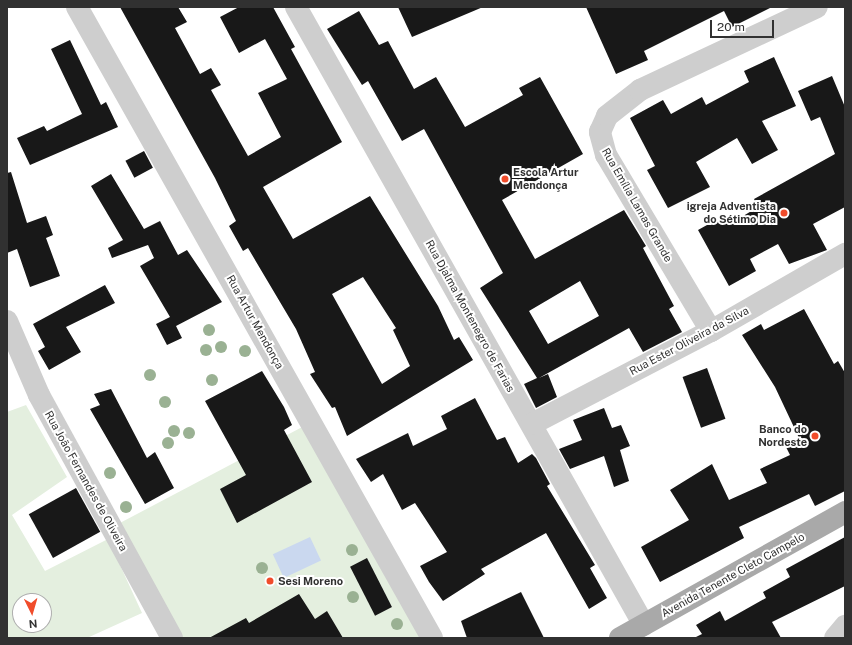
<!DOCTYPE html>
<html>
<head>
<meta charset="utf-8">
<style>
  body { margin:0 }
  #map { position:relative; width:852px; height:645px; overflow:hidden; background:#fff; font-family:"Public Sans",sans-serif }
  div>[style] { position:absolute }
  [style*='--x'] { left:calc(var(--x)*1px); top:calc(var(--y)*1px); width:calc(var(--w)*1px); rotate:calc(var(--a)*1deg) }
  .green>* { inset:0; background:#e4efdf }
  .water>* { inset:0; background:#cad8ef; transform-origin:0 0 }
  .building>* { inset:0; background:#181818; transform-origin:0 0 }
  .street>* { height:22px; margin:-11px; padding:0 11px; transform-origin:11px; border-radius:11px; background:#cecece }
  .primary>* { height:22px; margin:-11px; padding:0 11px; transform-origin:11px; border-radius:11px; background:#a9a9a9 }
  .trees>* { width:12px; height:12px; margin:-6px; border-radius:50%; background:#9ab193 }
  .dots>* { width:11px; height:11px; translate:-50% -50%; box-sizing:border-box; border:2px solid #fff; border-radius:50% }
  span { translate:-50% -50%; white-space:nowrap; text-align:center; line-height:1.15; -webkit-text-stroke:4px #fff; paint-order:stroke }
  .poi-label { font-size:11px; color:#313131; font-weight:700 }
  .left { translate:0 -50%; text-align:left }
  .right { translate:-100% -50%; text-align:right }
  .street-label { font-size:11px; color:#313131 }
  .frame { position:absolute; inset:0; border:8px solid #313131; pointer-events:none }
  .north { position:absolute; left:12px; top:593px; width:40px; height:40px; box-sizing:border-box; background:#fff; border:1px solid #adadad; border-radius:50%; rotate:175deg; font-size:11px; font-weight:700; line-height:16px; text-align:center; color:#313131 }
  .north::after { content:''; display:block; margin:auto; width:14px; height:18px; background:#f04c2b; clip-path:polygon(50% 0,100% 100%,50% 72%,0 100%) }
  .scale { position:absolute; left:710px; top:20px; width:64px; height:18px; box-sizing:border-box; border:2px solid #313131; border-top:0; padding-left:5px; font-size:12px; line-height:14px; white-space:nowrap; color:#313131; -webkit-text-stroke:3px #fff; paint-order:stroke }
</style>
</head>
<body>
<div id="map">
  <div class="green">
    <div style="clip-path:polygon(evenodd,26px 405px,67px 477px,12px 515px,45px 571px,108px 539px,142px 613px,87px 638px,7px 638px,7px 412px,26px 405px,20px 601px,44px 601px,44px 625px,20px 625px,20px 601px)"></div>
    <div style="clip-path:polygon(306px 425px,423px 638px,179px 638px,118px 524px)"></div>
  </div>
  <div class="water">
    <div style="left:310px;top:537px;width:26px;height:41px;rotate:65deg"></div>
  </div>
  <div class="building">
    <div style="clip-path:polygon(evenodd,120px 7px,178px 7px,187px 22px,175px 28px,200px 74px,211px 68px,221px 85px,211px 90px,248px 156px,281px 137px,258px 93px,287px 79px,265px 39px,239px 53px,220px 17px,239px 7px,273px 7px,295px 47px,291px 49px,342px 142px,263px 187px,293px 239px,370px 196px,438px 306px,454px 340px,459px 337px,473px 360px,347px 436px,335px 407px,332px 408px,310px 374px,315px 372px,296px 329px,248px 248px,243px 251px,229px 226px,236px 221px,215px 178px,120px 7px,363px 277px,396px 328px,393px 330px,410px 366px,382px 384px,332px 294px,363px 277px)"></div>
    <div style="clip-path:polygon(398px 7px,483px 7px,412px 37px)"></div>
    <div style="clip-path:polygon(586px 7px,772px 7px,732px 27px,724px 11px,644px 51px,648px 60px,616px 74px)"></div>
    <div style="clip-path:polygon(evenodd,359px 11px,379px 45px,388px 41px,414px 89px,436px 77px,465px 127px,523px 95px,519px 88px,540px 77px,583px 154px,502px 200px,535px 259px,624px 210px,646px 246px,643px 248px,674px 306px,669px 309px,682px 332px,643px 352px,629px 328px,539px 378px,548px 374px,557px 397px,536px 408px,524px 384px,537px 378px,480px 288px,503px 273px,424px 129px,402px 141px,368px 81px,362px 85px,327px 29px,359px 11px,580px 281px,599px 316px,548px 344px,529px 311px,580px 281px)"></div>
    <div style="clip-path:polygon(70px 40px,101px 105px,106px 102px,118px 127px,30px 165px,17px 138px,44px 126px,47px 131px,82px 114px,51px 49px)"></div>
    <div style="clip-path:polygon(774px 57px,796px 106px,762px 121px,778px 150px,752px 164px,737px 138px,696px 162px,710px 187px,668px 208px,647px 170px,655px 166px,630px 118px,663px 100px,671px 114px,702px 97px,706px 105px,749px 82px,744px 71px)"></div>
    <div style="clip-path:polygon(832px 76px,845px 107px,845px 207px,813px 224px,827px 250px,789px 264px,778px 244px,750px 259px,756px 271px,729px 286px,698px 230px,725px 215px,730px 224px,758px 207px,754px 199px,835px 154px,820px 117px,811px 121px,798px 91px)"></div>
    <div style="left:144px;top:151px;width:19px;height:21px;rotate:62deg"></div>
    <div style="clip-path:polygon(11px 172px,27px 223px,46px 216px,53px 235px,46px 238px,60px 276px,30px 287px,17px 249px,7px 253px,7px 173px)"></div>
    <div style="clip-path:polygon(111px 174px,144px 229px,160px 221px,178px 255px,187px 250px,222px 302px,176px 326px,182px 338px,167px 345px,156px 324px,170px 317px,140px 266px,154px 258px,148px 245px,112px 258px,108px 248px,123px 240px,91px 186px)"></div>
    <div style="clip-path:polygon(105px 285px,115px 303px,66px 327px,81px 352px,49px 370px,38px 351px,45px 347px,33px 324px)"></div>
    <div style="clip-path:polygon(804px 309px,834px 364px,838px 361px,845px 373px,845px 491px,815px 506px,809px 494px,739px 527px,744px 538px,660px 582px,641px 547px,689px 520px,670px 490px,712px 464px,729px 500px,767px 483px,760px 469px,790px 455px,786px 447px,800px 440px,775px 387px,742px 335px,761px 324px,764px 330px)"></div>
    <div style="left:707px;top:368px;width:54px;height:26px;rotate:70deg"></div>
    <div style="clip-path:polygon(262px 371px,284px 407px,292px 425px,284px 430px,312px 482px,237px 523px,220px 489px,246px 475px,205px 401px)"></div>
    <div style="clip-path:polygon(111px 389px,147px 458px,155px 452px,174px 488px,145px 504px,90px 409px,100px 405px,94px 394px)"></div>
    <div style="clip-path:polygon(475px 398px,497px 440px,505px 437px,518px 463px,532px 454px,536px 458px,550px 484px,547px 486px,595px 565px,590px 568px,607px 598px,589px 609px,546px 533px,481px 569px,485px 574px,443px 601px,429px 582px,420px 566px,447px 552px,415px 503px,402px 510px,383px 474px,371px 482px,356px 459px,408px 433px,413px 446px,447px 429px,441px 416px)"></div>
    <div style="clip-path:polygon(604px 408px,612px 428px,621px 425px,630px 446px,620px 450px,629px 481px,614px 487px,604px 456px,570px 469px,559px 449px,582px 440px,573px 420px)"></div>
    <div style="left:76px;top:488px;width:50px;height:54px;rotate:61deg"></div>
    <div style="clip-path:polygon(845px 537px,845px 586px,772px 622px,781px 638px,694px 638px,702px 634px,696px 625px,720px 611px,725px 621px,766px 598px,763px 592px,790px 577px,786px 569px)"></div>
    <div style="left:367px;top:558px;width:55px;height:19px;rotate:63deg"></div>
    <div style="clip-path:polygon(521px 592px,544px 638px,467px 638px,461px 621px)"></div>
    <div style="clip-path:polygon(299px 594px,315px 619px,327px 611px,343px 638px,209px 638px,246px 618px,249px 623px)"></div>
  </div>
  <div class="street">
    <div style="--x:77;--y:7;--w:724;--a:60.64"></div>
    <div style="--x:296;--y:7;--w:709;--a:60.62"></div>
    <div style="--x:7;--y:321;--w:81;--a:66.6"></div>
    <div style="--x:39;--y:395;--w:277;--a:61.3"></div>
    <div style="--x:711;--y:331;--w:205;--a:-120.8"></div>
    <div style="--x:606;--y:155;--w:24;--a:-105"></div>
    <div style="--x:600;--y:132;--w:17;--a:-66"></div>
    <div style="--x:607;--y:116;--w:42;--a:-38.2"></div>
    <div style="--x:640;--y:90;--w:195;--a:-25.1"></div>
    <div style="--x:532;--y:424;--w:202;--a:-27.5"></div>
    <div style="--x:711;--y:331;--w:155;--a:-29.9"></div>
    <div style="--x:835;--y:638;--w:16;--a:-50"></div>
  </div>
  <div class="primary">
    <div style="--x:620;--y:638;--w:258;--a:-29.2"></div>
  </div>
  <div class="trees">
    <div style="left:209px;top:330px"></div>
    <div style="left:221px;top:347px"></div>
    <div style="left:206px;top:350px"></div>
    <div style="left:245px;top:351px"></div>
    <div style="left:150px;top:375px"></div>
    <div style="left:212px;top:380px"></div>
    <div style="left:165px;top:402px"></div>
    <div style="left:174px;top:431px"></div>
    <div style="left:189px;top:433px"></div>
    <div style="left:168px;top:443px"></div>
    <div style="left:110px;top:473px"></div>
    <div style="left:126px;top:507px"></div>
    <div style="left:352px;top:550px"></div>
    <div style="left:262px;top:568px"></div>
    <div style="left:353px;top:597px"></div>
    <div style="left:397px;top:624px"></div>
  </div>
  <div class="dots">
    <div style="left:505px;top:179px;background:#f04c2b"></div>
    <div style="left:784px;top:213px;background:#f04c2b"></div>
    <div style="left:815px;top:436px;background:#f04c2b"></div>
    <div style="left:270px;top:581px;background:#f04c2b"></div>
  </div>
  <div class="poi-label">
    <span class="left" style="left:513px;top:179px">Escola Artur<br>Mendonça</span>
    <span class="right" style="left:776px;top:213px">igreja Adventista<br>do Sétimo Dia</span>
    <span class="right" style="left:807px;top:436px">Banco do<br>Nordeste</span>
    <span class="left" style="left:278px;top:581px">Sesi Moreno</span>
  </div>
  <div class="street-label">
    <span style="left:637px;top:205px;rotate:60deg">Rua Emília Lamas Grande</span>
    <span style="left:470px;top:316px;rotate:61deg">Rua Djalma Montenegro de Farias</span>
    <span style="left:255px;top:322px;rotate:61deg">Rua Artur Mendonça</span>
    <span style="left:689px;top:341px;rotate:-28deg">Rua Ester Oliveira da Silva</span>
    <span style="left:86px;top:481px;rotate:61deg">Rua João Fernandes de Oliveira</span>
    <span style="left:733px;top:575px;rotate:-29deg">Avenida Tenente Cleto Campelo</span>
  </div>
  <div class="frame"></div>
  <div class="north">N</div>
  <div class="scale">20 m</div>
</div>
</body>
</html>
